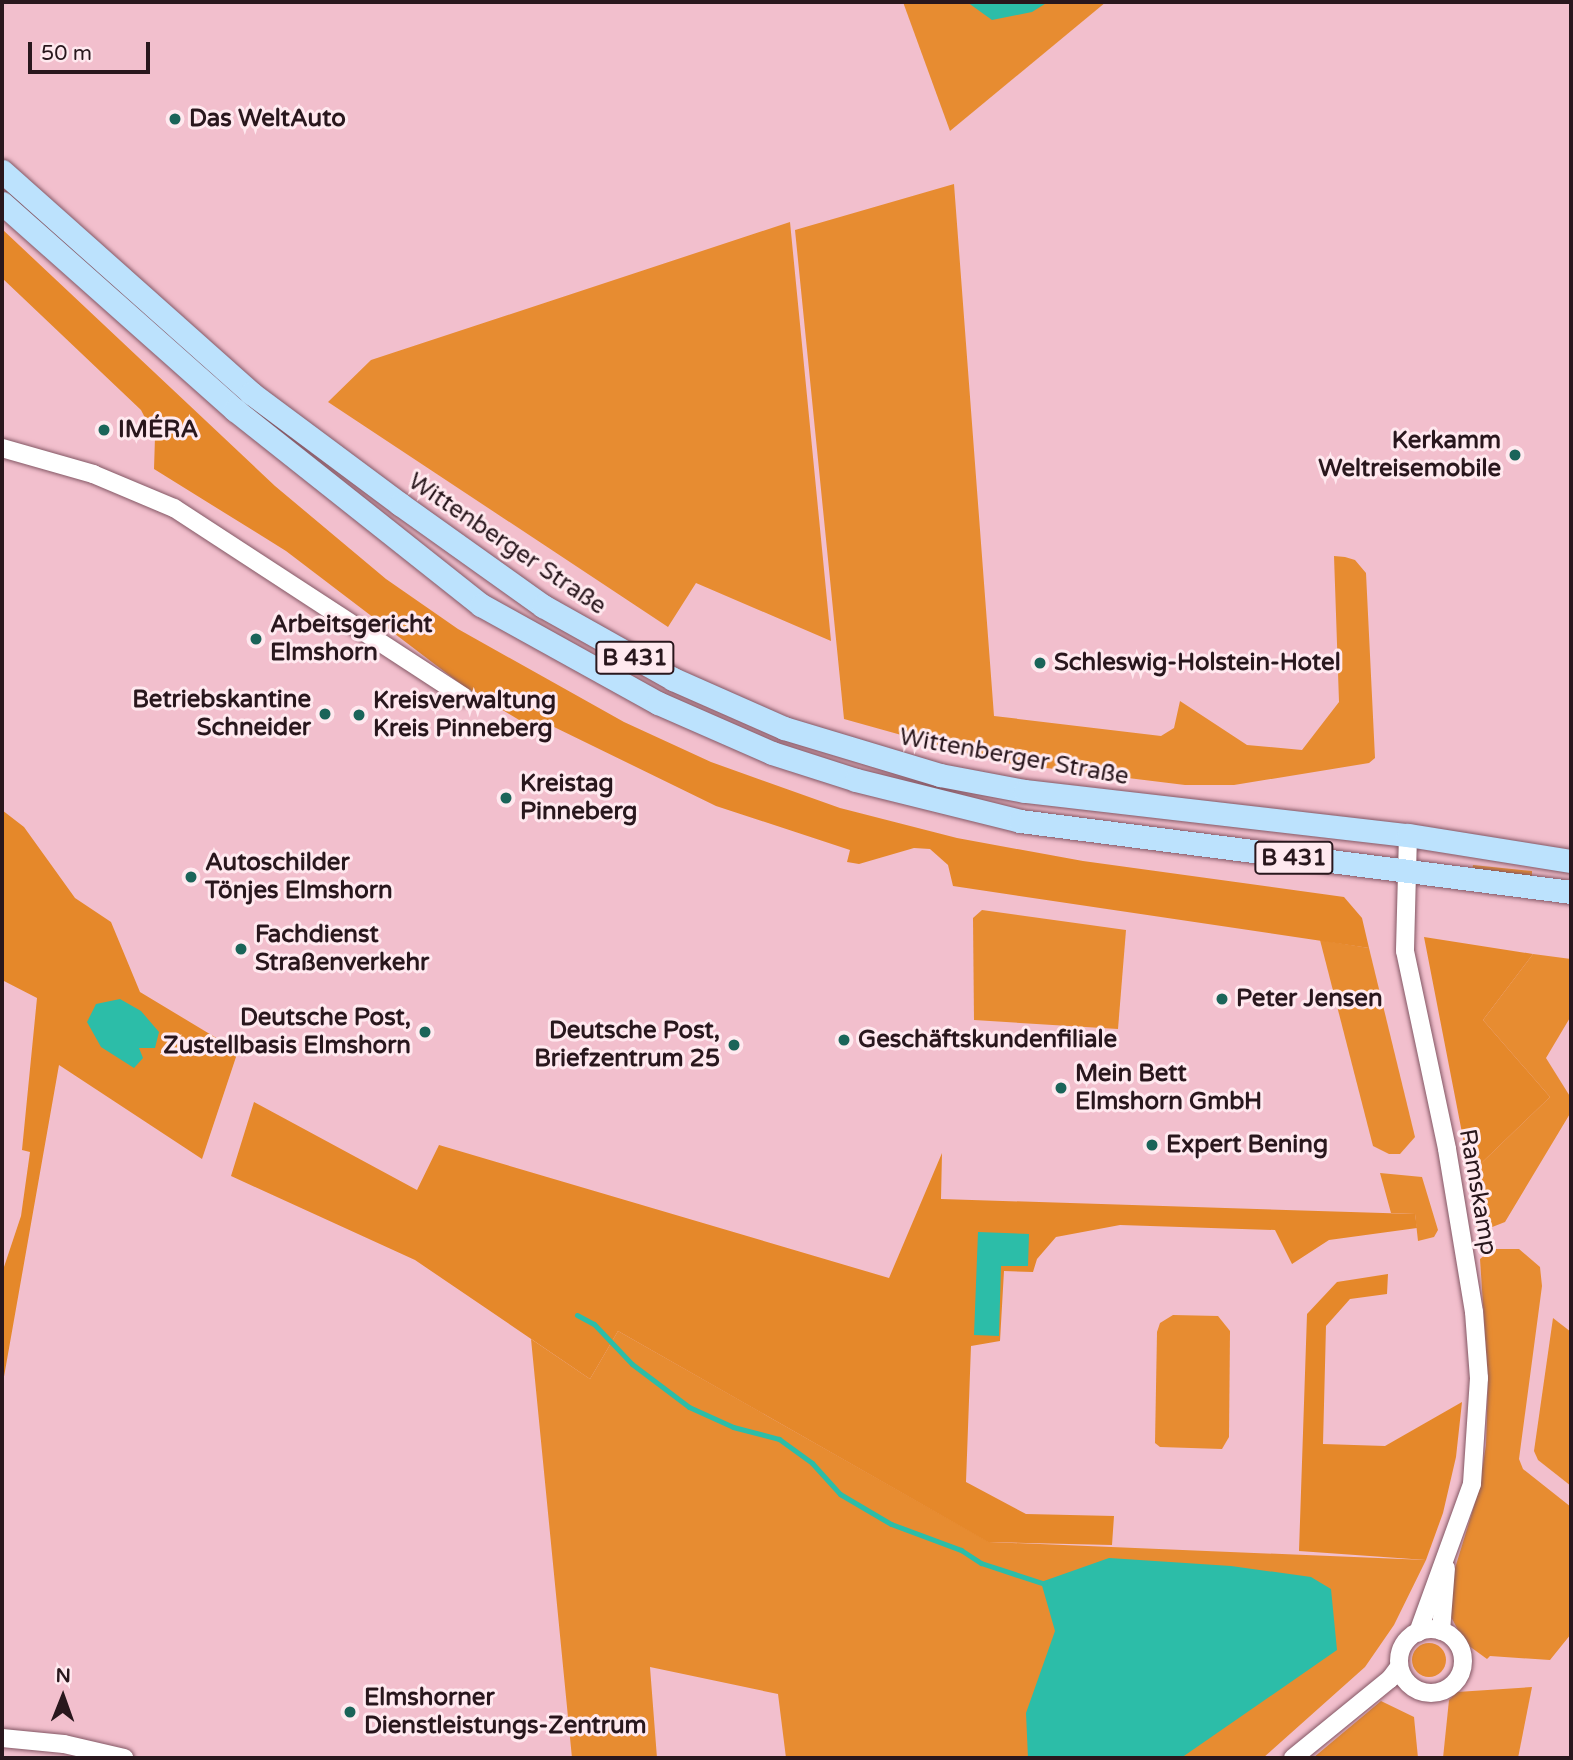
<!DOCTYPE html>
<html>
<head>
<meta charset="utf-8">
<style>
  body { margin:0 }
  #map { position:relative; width:1573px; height:1760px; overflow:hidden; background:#f2bfcd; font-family:"Varela Round",sans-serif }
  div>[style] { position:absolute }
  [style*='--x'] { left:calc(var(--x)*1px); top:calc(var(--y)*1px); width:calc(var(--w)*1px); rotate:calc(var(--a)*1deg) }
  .green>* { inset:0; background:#e78c31 }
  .round { border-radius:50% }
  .forest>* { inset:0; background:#e5882a }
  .water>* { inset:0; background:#2cbda8 }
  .stream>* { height:5px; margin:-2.5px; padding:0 2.5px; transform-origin:2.5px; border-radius:2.5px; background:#2cbda8 }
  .roads { filter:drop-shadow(0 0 2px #835764) drop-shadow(0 0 2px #835764) }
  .tertiary>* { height:18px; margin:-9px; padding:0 9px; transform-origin:9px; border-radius:9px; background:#fff }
  .tertiary>.ring { margin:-9px; padding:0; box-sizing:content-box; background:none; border:18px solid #fff; border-radius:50% }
  .primary>* { height:23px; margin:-11.5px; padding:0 11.5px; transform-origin:11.5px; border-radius:11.5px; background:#bce2fd }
  .dots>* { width:19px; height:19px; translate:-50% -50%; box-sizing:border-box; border:4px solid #ffe9ef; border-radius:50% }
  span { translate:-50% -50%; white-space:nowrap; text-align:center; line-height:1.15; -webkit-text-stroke:6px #ffe9ef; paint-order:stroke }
  .shield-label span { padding:2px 5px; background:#ffe9ef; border:2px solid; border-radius:5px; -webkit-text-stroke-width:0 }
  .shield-label { font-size:23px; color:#29171d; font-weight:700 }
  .poi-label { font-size:24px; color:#29171d; font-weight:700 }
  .left { translate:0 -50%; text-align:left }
  .right { translate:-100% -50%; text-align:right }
  .street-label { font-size:24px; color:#29171d }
  .frame { position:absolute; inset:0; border:4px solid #29171d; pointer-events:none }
  .north { position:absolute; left:28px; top:1662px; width:70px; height:70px; -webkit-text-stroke:5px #ffe9ef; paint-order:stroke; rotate:1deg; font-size:19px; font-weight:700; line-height:28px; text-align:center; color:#29171d }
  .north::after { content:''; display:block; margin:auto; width:24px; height:32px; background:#29171d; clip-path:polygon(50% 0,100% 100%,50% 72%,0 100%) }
  .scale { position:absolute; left:28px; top:42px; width:122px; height:32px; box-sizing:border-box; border:4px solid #29171d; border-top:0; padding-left:9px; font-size:21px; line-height:24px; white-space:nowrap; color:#29171d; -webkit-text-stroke:5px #ffe9ef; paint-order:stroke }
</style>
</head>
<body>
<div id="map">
  <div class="green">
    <div style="clip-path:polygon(903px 2px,1106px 2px,950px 131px)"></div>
    <div style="clip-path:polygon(954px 184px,994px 716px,1161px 736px,1174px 728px,1180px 701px,1247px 745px,1302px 750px,1339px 702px,1334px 556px,1345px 557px,1355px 560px,1366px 573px,1375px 758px,1369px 763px,1234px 785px,1185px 785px,998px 762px,844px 719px,795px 230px)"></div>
    <div style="clip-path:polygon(790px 222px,831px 641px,696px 583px,668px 627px,328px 402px,371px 360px)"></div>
    <div style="clip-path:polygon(1473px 865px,1532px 871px,1532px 878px,1472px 871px)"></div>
    <div style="clip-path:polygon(982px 910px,1126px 930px,1118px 1029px,974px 1020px,973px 918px)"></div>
    <div style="clip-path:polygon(1320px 940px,1369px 948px,1415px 1137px,1400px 1154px,1389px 1154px,1373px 1146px)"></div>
    <div style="clip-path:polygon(1533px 954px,1571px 959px,1571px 1016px,1546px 1058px,1571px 1098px,1571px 1112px,1505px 1222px,1477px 1233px,1470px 1174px,1550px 1097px,1483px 1020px)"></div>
    <div style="clip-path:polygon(1380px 1173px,1422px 1177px,1438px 1230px,1434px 1237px,1418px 1241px,1415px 1214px,1391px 1213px)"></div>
    <div style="clip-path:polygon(1492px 1249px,1519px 1249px,1540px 1267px,1542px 1286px,1519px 1459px,1523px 1469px,1571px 1507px,1571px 1634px,1550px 1660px,1490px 1656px,1487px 1659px,1465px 1643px,1450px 1615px,1452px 1578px,1479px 1490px,1486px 1445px,1488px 1379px,1480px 1259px)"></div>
    <div style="clip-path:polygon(1173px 1315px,1218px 1316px,1230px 1331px,1229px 1437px,1222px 1449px,1160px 1447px,1155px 1443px,1157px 1332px,1160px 1323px)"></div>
    <div style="clip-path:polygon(1553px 1318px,1571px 1332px,1571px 1486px,1538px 1460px,1534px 1451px)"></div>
    <div style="clip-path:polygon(618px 1331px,989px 1542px,1426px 1560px,1394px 1625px,1365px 1667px,1263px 1758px,786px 1758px,778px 1694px,650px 1667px,657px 1758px,572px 1758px,531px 1339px,590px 1379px)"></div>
    <div class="round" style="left:1412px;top:1643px;width:34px;height:34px"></div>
    <div style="clip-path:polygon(1532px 1687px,1518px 1758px,1443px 1758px,1449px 1700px,1457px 1692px)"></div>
    <div style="clip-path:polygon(1381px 1701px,1414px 1717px,1418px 1758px,1313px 1758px)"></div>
  </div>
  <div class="forest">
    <div style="clip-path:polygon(2px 229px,275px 486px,386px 579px,458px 629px,624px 722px,711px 762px,840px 808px,957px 838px,1083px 861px,1344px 897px,1362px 918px,1369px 948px,953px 886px,948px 865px,930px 849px,914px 848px,859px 864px,847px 862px,850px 850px,716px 806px,550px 725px,544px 735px,466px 688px,286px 551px,154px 469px,155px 437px,141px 410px,2px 278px)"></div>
    <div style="clip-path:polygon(2px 810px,24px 827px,75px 898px,111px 922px,140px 992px,238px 1051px,202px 1159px,59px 1065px,2px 1388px,2px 1273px,21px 1216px,30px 1152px,22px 1150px,37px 998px,2px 980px)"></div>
    <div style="clip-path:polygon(1424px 937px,1533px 954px,1483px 1020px,1550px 1097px,1470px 1174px)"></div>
    <div style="clip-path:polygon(254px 1102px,417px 1190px,439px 1145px,889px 1278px,942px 1153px,941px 1199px,1415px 1214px,1417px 1228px,1329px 1240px,1292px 1264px,1275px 1230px,1120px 1225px,1056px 1237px,1037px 1259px,1033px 1272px,1004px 1271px,1000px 1341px,971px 1346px,966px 1482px,1026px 1514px,1114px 1516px,1112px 1545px,988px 1542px,618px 1331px,590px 1379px,415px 1260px,231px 1176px)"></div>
    <div style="clip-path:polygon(1388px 1274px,1387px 1294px,1350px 1299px,1326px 1326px,1323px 1444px,1385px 1446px,1462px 1402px,1456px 1457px,1443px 1513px,1426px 1560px,1299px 1551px,1307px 1314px,1337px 1282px)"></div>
  </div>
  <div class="water">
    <div style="clip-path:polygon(967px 2px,1048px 2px,1032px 12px,992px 20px)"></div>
    <div style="clip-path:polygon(120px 999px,141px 1011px,159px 1032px,155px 1048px,139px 1048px,143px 1058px,134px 1068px,101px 1047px,87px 1022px,96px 1004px)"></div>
    <div style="clip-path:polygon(978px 1232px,1029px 1234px,1028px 1266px,1001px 1266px,999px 1336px,974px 1335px)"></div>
    <div style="clip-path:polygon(1109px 1558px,1231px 1566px,1311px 1577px,1331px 1589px,1337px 1650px,1181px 1758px,1028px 1758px,1026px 1713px,1055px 1631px,1041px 1582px)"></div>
  </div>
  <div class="stream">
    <div style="--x:577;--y:1315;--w:19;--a:28"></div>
    <div style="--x:594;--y:1324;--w:55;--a:46.5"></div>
    <div style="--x:632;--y:1364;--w:71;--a:37"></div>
    <div style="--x:689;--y:1407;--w:48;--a:24.4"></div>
    <div style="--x:733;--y:1427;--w:48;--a:14.6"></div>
    <div style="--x:779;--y:1439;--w:41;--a:36"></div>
    <div style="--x:812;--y:1463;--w:42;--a:47.9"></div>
    <div style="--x:840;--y:1494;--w:59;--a:30.5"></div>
    <div style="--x:891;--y:1524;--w:75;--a:20.4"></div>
    <div style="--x:961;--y:1550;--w:24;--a:33"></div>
    <div style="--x:981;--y:1563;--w:67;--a:18.2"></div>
  </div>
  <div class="roads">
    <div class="tertiary">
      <div style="--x:2;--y:448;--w:95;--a:15.9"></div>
      <div style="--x:93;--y:474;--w:88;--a:22.8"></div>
      <div style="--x:174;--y:508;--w:346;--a:33.1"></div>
      <div style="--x:1408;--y:835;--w:116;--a:91.5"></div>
      <div style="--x:1405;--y:951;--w:202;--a:78"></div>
      <div style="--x:1447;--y:1149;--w:165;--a:80.6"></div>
      <div style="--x:1474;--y:1312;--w:66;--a:85.7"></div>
      <div style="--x:1479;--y:1378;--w:106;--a:93.8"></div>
      <div style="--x:1472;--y:1484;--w:158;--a:110"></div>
      <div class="ring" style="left:1399px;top:1629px;width:46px;height:46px"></div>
      <div style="--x:1441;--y:1631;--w:63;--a:-85.5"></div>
      <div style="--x:2;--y:1738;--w:62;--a:5.5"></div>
      <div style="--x:64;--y:1744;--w:62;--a:13.1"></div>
      <div style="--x:1293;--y:1758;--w:125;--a:-39.2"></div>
      <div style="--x:1390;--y:1679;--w:15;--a:-53"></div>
    </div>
    <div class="primary">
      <div style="--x:2;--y:171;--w:334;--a:41.7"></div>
      <div style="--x:251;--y:393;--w:186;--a:36.7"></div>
      <div style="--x:400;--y:504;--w:176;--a:35.5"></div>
      <div style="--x:543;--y:606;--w:149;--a:29.3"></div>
      <div style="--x:673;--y:679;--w:121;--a:23.8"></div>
      <div style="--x:784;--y:728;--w:163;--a:16.8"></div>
      <div style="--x:940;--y:775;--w:86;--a:10.7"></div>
      <div style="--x:1025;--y:791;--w:386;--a:6.6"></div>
      <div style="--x:1408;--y:835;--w:165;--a:9.1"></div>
      <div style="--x:2;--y:203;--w:312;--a:41.6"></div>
      <div style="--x:235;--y:410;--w:314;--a:38.4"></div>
      <div style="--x:481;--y:605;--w:202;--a:29"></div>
      <div style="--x:658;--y:703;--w:124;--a:23.7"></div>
      <div style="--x:772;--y:753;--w:88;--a:17.8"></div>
      <div style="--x:856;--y:780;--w:169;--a:14"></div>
      <div style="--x:1020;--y:821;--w:556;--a:7.34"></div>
    </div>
  </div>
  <div class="dots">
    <div style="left:175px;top:119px;background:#1b6459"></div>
    <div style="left:104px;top:430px;background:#1b6459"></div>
    <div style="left:1515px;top:455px;background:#1b6459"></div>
    <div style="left:256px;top:639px;background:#1b6459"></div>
    <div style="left:1040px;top:663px;background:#1b6459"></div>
    <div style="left:325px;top:714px;background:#1b6459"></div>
    <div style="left:359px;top:715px;background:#1b6459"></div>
    <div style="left:506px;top:798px;background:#1b6459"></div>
    <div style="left:191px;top:877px;background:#1b6459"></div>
    <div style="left:241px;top:949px;background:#1b6459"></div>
    <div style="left:1222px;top:999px;background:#1b6459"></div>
    <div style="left:425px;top:1032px;background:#1b6459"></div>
    <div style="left:844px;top:1040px;background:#1b6459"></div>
    <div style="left:734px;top:1045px;background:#1b6459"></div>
    <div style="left:1061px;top:1088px;background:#1b6459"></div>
    <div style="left:1152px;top:1145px;background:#1b6459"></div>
    <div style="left:350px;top:1712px;background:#1b6459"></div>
  </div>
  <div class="shield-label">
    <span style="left:635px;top:658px">B 431</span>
    <span style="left:1294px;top:858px">B 431</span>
  </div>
  <div class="poi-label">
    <span class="left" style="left:189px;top:119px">Das WeltAuto</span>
    <span class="left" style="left:118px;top:430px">IMÉRA</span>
    <span class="right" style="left:1501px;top:455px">Kerkamm<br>Weltreisemobile</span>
    <span class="left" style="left:270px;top:639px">Arbeitsgericht<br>Elmshorn</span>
    <span class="left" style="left:1054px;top:663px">Schleswig-Holstein-Hotel</span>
    <span class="right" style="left:311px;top:714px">Betriebskantine<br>Schneider</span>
    <span class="left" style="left:373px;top:715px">Kreisverwaltung<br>Kreis Pinneberg</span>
    <span class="left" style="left:520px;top:798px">Kreistag<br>Pinneberg</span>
    <span class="left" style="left:205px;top:877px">Autoschilder<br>Tönjes Elmshorn</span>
    <span class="left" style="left:255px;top:949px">Fachdienst<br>Straßenverkehr</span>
    <span class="left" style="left:1236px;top:999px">Peter Jensen</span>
    <span class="right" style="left:411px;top:1032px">Deutsche Post,<br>Zustellbasis Elmshorn</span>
    <span class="right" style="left:720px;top:1045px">Deutsche Post,<br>Briefzentrum 25</span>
    <span class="left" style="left:858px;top:1040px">Geschäftskundenfiliale</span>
    <span class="left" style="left:1075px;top:1088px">Mein Bett<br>Elmshorn GmbH</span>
    <span class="left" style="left:1166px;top:1145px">Expert Bening</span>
    <span class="left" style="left:364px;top:1712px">Elmshorner<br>Dienstleistungs-Zentrum</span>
  </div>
  <div class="street-label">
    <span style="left:507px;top:544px;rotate:34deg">Wittenberger Straße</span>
    <span style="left:1014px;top:757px;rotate:10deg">Wittenberger Straße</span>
    <span style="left:1478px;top:1192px;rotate:80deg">Ramskamp</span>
  </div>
  <div class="frame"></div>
  <div class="north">N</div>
  <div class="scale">50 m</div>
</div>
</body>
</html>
